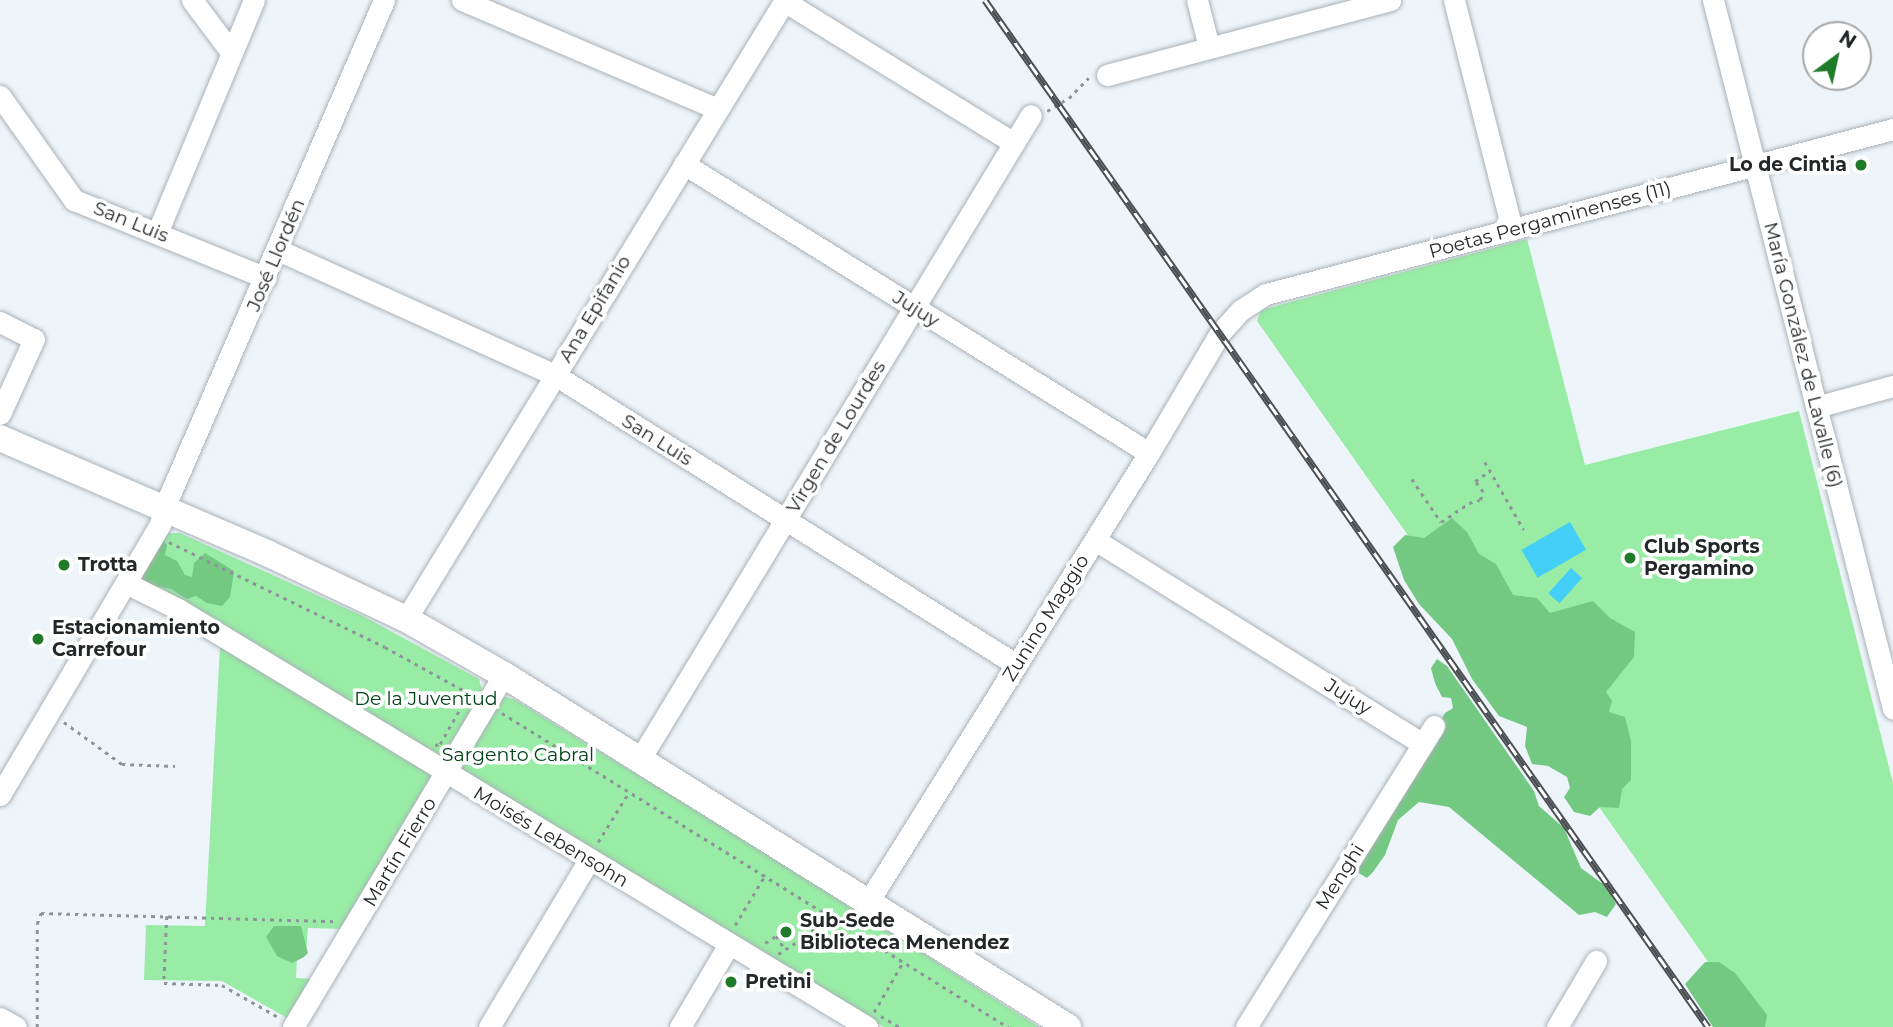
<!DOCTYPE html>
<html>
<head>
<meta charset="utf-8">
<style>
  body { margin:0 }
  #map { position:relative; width:1893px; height:1027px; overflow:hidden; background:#edf5fb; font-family:Montserrat,sans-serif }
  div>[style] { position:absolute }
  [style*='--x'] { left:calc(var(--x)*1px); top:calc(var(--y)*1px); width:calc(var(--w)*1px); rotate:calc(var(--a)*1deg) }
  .green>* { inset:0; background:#98eca5 }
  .forest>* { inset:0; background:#74c982 }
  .water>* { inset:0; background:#44cff9; transform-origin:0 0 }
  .path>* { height:2.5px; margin-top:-1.25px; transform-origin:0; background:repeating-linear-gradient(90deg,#8f9499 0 3.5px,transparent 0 8.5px) }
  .roads { filter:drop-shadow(0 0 2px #aab1b7) drop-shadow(0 0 2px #aab1b7) }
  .minor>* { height:21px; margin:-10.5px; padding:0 10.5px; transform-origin:10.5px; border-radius:10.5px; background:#fff }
  .major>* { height:26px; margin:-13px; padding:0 13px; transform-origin:13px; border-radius:13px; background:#fff }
  .rail>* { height:7px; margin-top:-3.5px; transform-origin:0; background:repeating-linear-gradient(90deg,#fff 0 13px,#4c5053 0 26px); box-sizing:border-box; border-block:2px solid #4c5053 }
  .dots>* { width:19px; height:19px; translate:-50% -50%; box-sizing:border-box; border:4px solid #fff; border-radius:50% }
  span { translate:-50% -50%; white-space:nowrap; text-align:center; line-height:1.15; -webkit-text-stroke:7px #fff; paint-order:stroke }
  .poi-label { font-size:19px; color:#242729; font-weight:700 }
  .right { translate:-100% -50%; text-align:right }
  .left { translate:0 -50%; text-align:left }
  .street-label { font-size:19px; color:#242729 }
  .park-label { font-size:19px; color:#024418 }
  .north { position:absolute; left:1802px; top:21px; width:70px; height:70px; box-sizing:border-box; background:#fff; border:2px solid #a7a9a9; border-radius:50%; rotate:33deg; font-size:19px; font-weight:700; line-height:28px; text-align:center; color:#242729 }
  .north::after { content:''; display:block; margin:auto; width:24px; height:32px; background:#1f7a29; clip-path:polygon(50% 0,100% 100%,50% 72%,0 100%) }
</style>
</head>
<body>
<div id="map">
  <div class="green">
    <div style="clip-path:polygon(1527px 239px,1585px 465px,1799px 411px,1893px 783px,1893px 1027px,1754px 1027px,1257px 321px,1261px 310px)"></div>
    <div style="clip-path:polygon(168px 533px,180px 533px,361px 615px,479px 679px,483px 694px,446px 755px,439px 756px,144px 582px,142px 578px,163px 536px)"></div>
    <div style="clip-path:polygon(220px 646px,429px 773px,431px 777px,343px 929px,308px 928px,306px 952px,297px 958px,296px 978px,314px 979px,289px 1019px,222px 981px,144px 980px,146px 925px,205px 926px)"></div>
    <div style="clip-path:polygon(505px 697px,514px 699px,775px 859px,1039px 1027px,884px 1027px,467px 778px,460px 767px,499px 699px)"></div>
  </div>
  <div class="forest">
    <div style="clip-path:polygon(1452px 518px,1467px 532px,1479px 554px,1496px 564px,1513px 595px,1537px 598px,1550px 613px,1593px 601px,1610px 618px,1635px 632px,1634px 657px,1606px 692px,1612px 701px,1609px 712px,1625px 717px,1631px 741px,1631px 780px,1622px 789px,1619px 808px,1600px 807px,1590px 816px,1574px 812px,1564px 797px,1570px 788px,1567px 777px,1548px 766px,1532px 764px,1525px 746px,1527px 727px,1499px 716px,1472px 679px,1452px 639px,1419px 604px,1404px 580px,1393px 547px,1405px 535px,1424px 538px)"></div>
    <div style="clip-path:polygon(163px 540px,167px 545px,165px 555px,177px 561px,185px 575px,192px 577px,194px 563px,205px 553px,234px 571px,230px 597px,222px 606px,207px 603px,196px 596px,187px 599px,171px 589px,148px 585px,138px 575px)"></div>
    <div style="clip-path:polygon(1437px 659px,1447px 666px,1534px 791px,1539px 806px,1564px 828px,1581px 868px,1607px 887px,1616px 904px,1607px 917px,1595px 912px,1579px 915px,1449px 807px,1419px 802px,1398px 820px,1385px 855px,1373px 872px,1367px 878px,1354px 870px,1445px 713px,1453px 708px,1451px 698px,1442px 697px,1435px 683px,1431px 668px)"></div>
    <div style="clip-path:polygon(274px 926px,301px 926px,308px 953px,304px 957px,292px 963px,277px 956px,266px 937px)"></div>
    <div style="clip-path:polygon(1705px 962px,1719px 962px,1735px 973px,1767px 1015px,1765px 1027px,1713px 1027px,1685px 984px)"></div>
  </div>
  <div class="water">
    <div style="left:1570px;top:522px;width:32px;height:56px;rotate:60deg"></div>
    <div style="left:1571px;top:568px;width:15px;height:34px;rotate:42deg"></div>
  </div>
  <div class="path">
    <div style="--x:1047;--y:111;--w:26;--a:-31"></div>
    <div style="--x:1069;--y:98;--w:28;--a:-46"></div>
    <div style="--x:1485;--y:462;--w:78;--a:60.2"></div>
    <div style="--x:1412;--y:479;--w:52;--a:56"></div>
    <div style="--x:1441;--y:522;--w:34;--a:-34"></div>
    <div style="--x:1469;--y:503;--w:11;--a:-15"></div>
    <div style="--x:1480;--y:500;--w:9;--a:-69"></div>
    <div style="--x:1483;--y:492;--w:14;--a:-126"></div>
    <div style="--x:1475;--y:481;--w:18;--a:-34"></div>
    <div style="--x:169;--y:542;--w:240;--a:25.9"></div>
    <div style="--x:385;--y:647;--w:99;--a:28.9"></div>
    <div style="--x:502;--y:713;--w:596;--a:31.82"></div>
    <div style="--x:64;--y:722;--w:72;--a:35.9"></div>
    <div style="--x:122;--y:764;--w:53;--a:2.2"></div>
    <div style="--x:435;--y:745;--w:5;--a:-11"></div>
    <div style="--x:440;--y:744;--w:59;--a:-60.4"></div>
    <div style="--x:598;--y:842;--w:59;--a:-58.2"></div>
    <div style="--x:167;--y:916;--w:67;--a:92.6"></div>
    <div style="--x:164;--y:983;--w:58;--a:2"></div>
    <div style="--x:222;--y:985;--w:64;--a:29.7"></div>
    <div style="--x:735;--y:925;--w:56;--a:-58.9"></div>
    <div style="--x:765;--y:943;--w:13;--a:-32"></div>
    <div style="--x:776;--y:936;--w:16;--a:55"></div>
    <div style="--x:778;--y:954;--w:40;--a:-32.9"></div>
    <div style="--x:812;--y:932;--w:22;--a:-58"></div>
    <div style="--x:874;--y:1012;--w:58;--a:-59.9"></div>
    <div style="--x:881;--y:1016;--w:21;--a:31"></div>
    <div style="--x:37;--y:1027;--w:103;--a:-90"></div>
    <div style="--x:37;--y:924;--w:12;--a:-70"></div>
    <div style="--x:41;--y:913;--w:295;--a:1.6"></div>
  </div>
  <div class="roads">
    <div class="minor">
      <div style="--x:192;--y:0;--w:65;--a:53.1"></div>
      <div style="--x:462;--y:0;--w:278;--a:23.1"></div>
      <div style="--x:1197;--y:0;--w:49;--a:75.7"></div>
      <div style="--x:1454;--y:0;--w:237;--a:75.8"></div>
      <div style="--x:1713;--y:0;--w:731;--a:75.75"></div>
      <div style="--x:784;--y:1;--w:270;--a:31.7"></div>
      <div style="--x:1107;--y:75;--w:293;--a:-14.8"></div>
      <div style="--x:0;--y:96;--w:128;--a:54.6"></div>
      <div style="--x:74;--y:200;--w:207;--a:22.1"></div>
      <div style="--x:684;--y:164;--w:547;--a:31.86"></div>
      <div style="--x:157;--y:233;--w:252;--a:-67.4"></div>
      <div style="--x:278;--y:250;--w:304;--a:24.3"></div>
      <div style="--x:555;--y:375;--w:545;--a:32.12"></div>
      <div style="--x:0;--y:322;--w:38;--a:27"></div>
      <div style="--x:34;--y:339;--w:82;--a:114.4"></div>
      <div style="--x:1816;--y:407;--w:80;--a:-15.3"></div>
      <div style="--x:1095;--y:540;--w:386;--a:31.9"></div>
      <div style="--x:126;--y:583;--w:58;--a:26.6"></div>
      <div style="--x:178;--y:609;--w:806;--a:31.24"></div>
      <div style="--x:406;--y:619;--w:726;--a:-58.52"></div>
      <div style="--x:640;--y:759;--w:753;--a:-58.74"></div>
      <div style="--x:0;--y:795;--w:315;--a:-59.4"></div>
      <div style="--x:160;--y:524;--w:16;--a:-76"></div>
      <div style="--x:164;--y:508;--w:554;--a:-66.58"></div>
      <div style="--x:868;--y:902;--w:530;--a:-57.96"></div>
      <div style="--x:1149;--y:453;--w:139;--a:-59.4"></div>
      <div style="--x:1220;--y:333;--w:31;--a:-48"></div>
      <div style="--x:1241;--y:310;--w:30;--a:-33"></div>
      <div style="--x:1266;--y:294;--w:648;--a:-14.74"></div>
      <div style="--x:0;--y:1018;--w:18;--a:29"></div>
      <div style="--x:293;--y:1027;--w:410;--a:-59.1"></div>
      <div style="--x:489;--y:1027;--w:195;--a:-59.1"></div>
      <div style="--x:680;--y:1027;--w:96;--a:-59.4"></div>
      <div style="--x:1246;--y:1027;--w:355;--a:-58"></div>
      <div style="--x:1557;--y:1027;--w:77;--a:-59.4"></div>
    </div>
    <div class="major">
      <div style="--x:0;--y:438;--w:291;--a:23.3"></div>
      <div style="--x:267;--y:553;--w:154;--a:25.4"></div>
      <div style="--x:406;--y:619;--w:113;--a:29.7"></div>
      <div style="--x:504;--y:675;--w:665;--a:31.97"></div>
    </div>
  </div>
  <div class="rail">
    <div style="--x:985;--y:0;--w:1256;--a:54.85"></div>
  </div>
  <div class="dots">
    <div style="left:1861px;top:165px;background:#1f7a29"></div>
    <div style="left:1630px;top:558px;background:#1f7a29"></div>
    <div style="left:64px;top:565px;background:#1f7a29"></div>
    <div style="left:38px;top:639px;background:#1f7a29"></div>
    <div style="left:786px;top:932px;background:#1f7a29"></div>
    <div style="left:731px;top:982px;background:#1f7a29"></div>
  </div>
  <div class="poi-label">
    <span class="right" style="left:1847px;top:165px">Lo de Cintia</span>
    <span class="left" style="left:1644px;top:558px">Club Sports<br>Pergamino</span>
    <span class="left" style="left:78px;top:565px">Trotta</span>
    <span class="left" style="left:52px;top:639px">Estacionamiento<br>Carrefour</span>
    <span class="left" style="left:800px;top:932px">Sub-Sede<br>Biblioteca Menendez</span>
    <span class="left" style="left:745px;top:982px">Pretini</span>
  </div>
  <div class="street-label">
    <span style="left:1550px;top:220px;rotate:-15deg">Poetas Pergaminenses (11)</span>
    <span style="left:131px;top:222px;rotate:22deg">San Luis</span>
    <span style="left:276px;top:255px;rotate:-67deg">José Llordén</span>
    <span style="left:595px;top:309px;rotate:-59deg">Ana Epifanio</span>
    <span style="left:916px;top:309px;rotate:32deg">Jujuy</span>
    <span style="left:1803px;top:355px;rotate:76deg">María González de Lavalle (6)</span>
    <span style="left:836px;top:437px;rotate:-59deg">Virgen de Lourdes</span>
    <span style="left:657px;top:440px;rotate:32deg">San Luis</span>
    <span style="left:1046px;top:618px;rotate:-58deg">Zunino Maggio</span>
    <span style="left:1348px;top:697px;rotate:32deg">Jujuy</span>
    <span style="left:551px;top:837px;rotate:31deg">Moisés Lebensohn</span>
    <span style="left:400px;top:852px;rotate:-59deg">Martín Fierro</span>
    <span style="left:1340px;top:877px;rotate:-58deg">Menghi</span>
  </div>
  <div class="park-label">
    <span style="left:426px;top:699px">De la Juventud</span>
    <span style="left:518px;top:755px">Sargento Cabral</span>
  </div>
  <div class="north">N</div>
</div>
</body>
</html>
